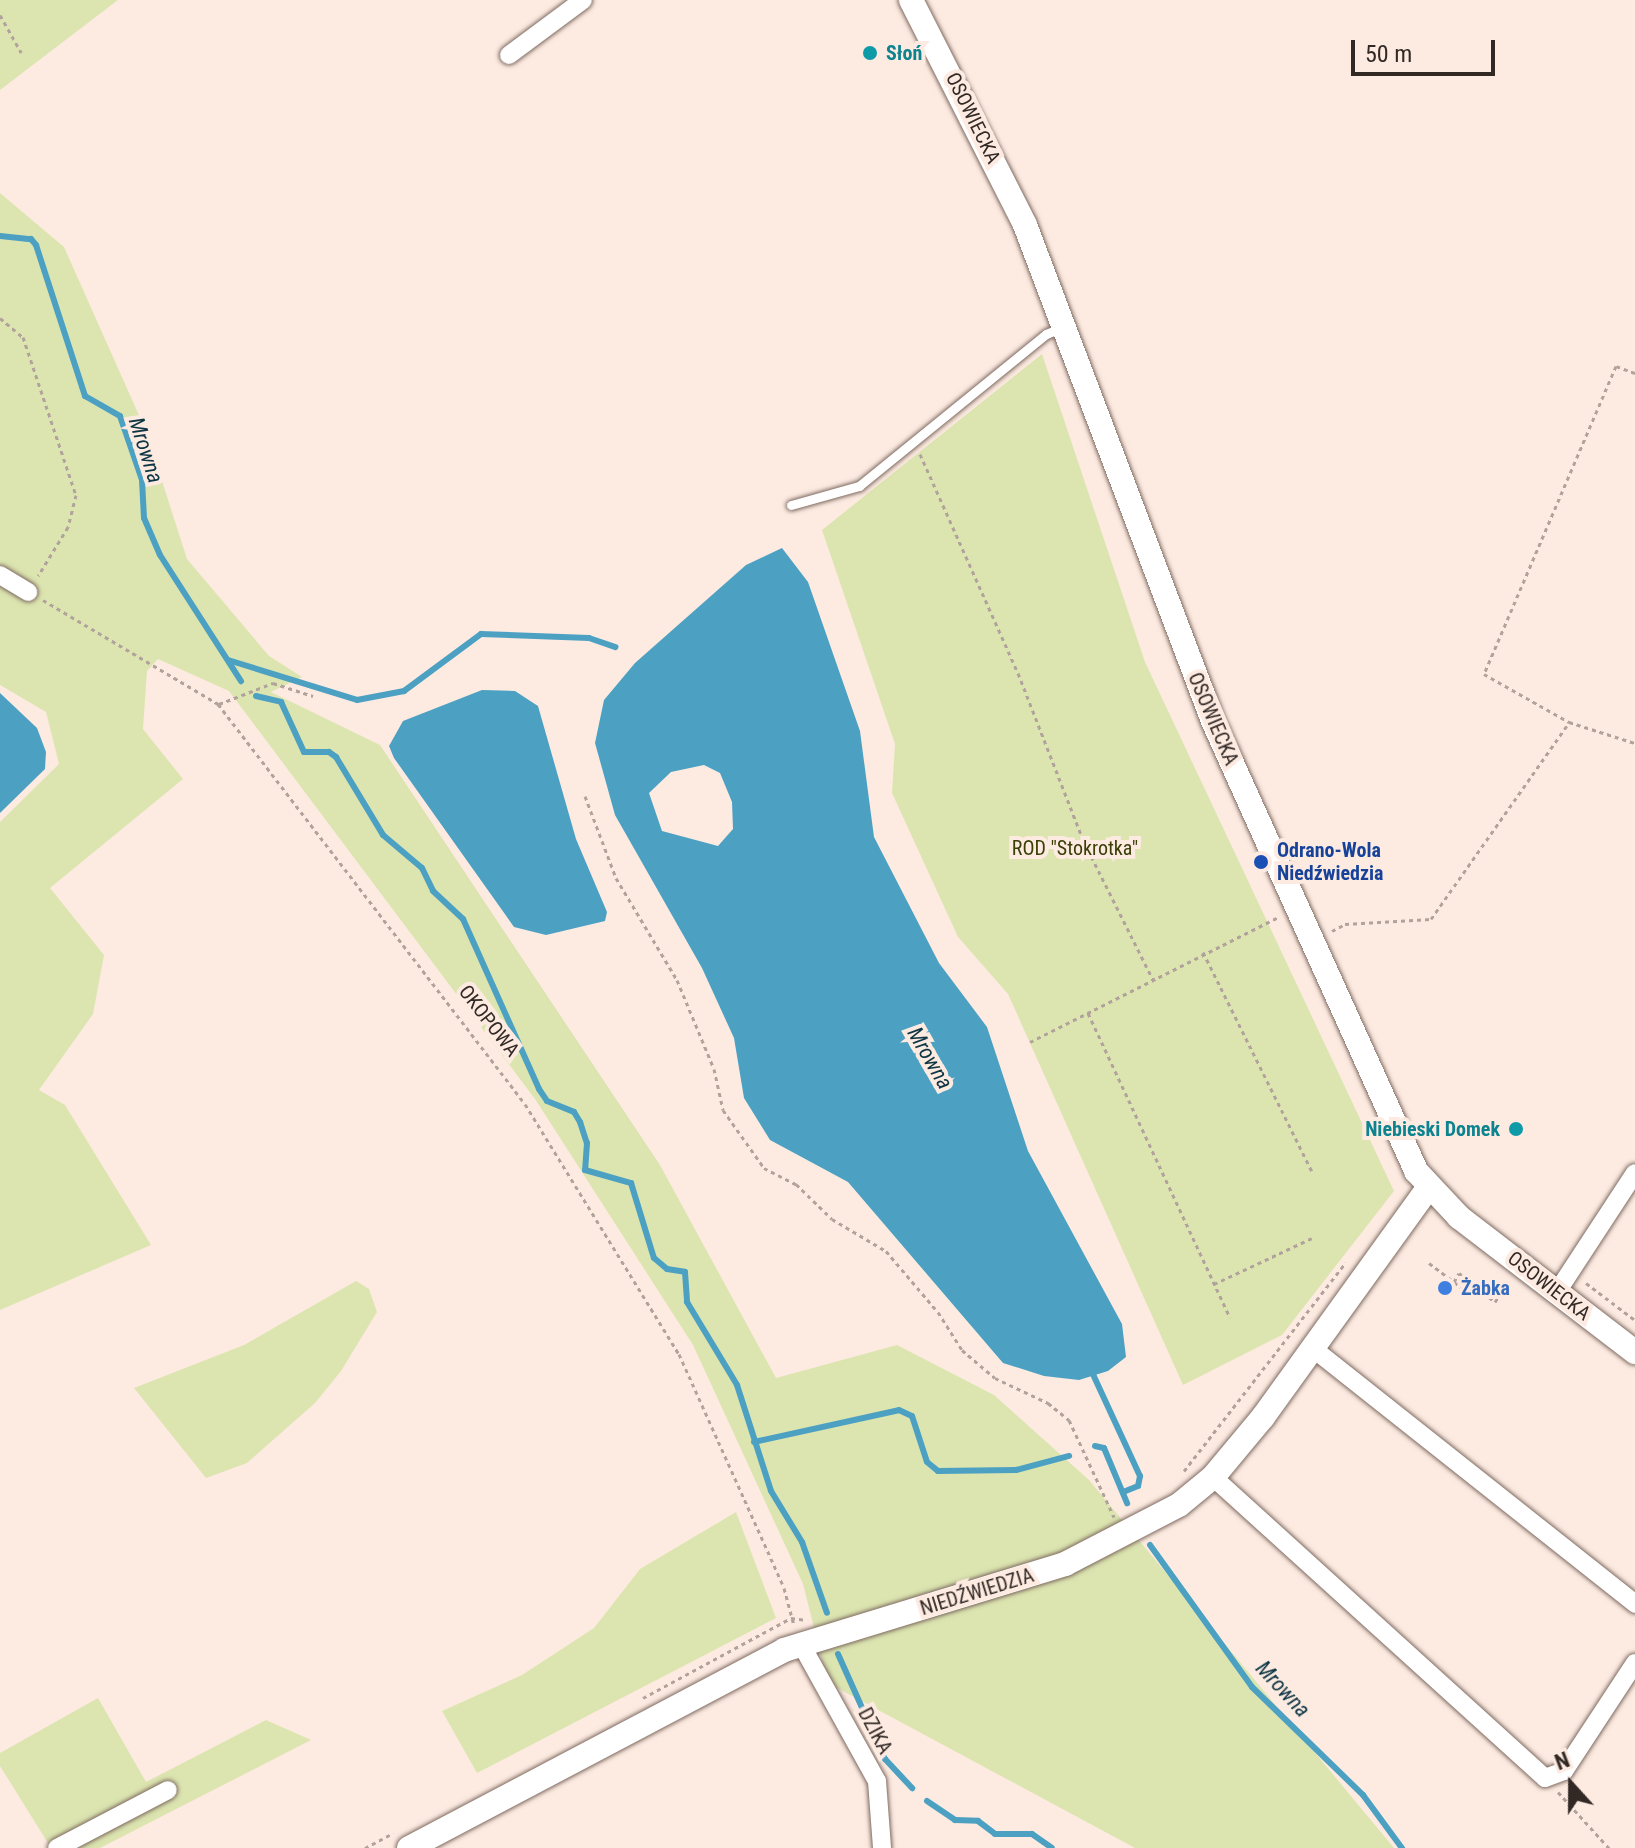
<!DOCTYPE html>
<html>
<head>
<meta charset="utf-8">
<style>
  body { margin:0 }
  #map { position:relative; width:1635px; height:1848px; overflow:hidden; background:#fdebe2; font-family:"Roboto Condensed",sans-serif }
  div>[style] { position:absolute }
  [style*='--x'] { left:calc(var(--x)*1px); top:calc(var(--y)*1px); width:calc(var(--w)*1px); rotate:calc(var(--a)*1deg) }
  .green>* { inset:0; background:#dce5b0 }
  .water>* { inset:0; background:#4ca1c3 }
  .stream>* { height:6px; margin:-3px; padding:0 3px; transform-origin:3px; border-radius:3px; background:#4ca1c3 }
  .path>* { height:3px; margin-top:-1.5px; transform-origin:0; background:repeating-linear-gradient(90deg,#b1a39c 0 4px,transparent 0 8px) }
  .roads { filter:drop-shadow(0 0 2px #7e6a60) drop-shadow(0 0 2px #7e6a60) }
  .lane>* { height:9px; margin:-4.5px; padding:0 4.5px; transform-origin:4.5px; border-radius:4.5px; background:#fff }
  .street>* { height:18px; margin:-9px; padding:0 9px; transform-origin:9px; border-radius:9px; background:#fff }
  .secondary>* { height:24px; margin:-12px; padding:0 12px; transform-origin:12px; border-radius:12px; background:#fff }
  .dots>* { width:22px; height:22px; translate:-50% -50%; box-sizing:border-box; border:4px solid #fdebe2; border-radius:50% }
  span { translate:-50% -50%; white-space:nowrap; text-align:center; line-height:1.15; -webkit-text-stroke:8px #fdebe2; paint-order:stroke }
  .culture-label { font-size:20px; color:#0d838f; font-weight:700 }
  .left { translate:0 -50%; text-align:left }
  .right { translate:-100% -50%; text-align:right }
  .street-label { font-size:20px; color:#322925 }
  .park-label { font-size:20px; color:#3a3f06 }
  .transit-label { font-size:20px; color:#164399; font-weight:700 }
  .shop-label { font-size:20px; color:#366cbe; font-weight:700 }
  .water-label { font-size:22px; color:#0e3544; font-style:italic }
  .north { position:absolute; left:1531px; top:1744px; width:80px; height:80px; -webkit-text-stroke:6px #fdebe2; paint-order:stroke; rotate:339deg; font-size:22px; font-weight:700; line-height:32px; text-align:center; color:#322925 }
  .north::after { content:''; display:block; margin:auto; width:28px; height:36px; background:#322925; clip-path:polygon(50% 0,100% 100%,50% 72%,0 100%) }
  .scale { position:absolute; left:1351px; top:40px; width:144px; height:36px; box-sizing:border-box; border:4px solid #322925; border-top:0; padding-left:10px; font-size:24px; line-height:28px; white-space:nowrap; color:#322925; -webkit-text-stroke:6px #fdebe2; paint-order:stroke }
</style>
</head>
<body>
<div id="map">
  <div class="green">
    <div style="clip-path:polygon(0 0,118px 0,0 90px)"></div>
    <div style="clip-path:polygon(0 193px,64px 247px,146px 431px,187px 559px,269px 656px,302px 677px,271px 692px,380px 745px,660px 1165px,776px 1378px,897px 1345px,994px 1395px,1089px 1480px,1394px 1848px,1135px 1848px,828px 1683px,803px 1584px,693px 1345px,535px 1099px,229px 691px,158px 659px,147px 671px,143px 729px,183px 779px,50px 888px,104px 955px,93px 1014px,39px 1090px,65px 1105px,151px 1245px,0 1310px,0 822px,59px 764px,46px 712px,0 685px)"></div>
    <div style="clip-path:polygon(1042px 354px,1145px 662px,1394px 1191px,1282px 1335px,1183px 1385px,1008px 994px,958px 937px,892px 793px,895px 744px,822px 530px)"></div>
    <div style="clip-path:polygon(356px 1281px,369px 1289px,377px 1312px,341px 1371px,315px 1403px,247px 1463px,206px 1478px,134px 1388px,244px 1345px)"></div>
    <div style="clip-path:polygon(736px 1512px,776px 1618px,477px 1773px,442px 1711px,522px 1675px,594px 1628px,640px 1569px)"></div>
    <div style="clip-path:polygon(98px 1698px,146px 1782px,266px 1720px,311px 1740px,100px 1848px,51px 1848px,0 1766px,0 1753px)"></div>
  </div>
  <div class="water">
    <div style="clip-path:polygon(evenodd,782px 548px,808px 582px,860px 731px,874px 837px,939px 963px,987px 1027px,1028px 1151px,1122px 1324px,1126px 1357px,1108px 1371px,1079px 1380px,1044px 1376px,1003px 1363px,848px 1182px,770px 1140px,744px 1098px,734px 1038px,702px 968px,615px 815px,595px 743px,604px 700px,635px 663px,746px 565px,782px 548px,704px 765px,720px 773px,732px 802px,733px 829px,718px 846px,662px 831px,649px 793px,671px 772px,704px 765px)"></div>
    <div style="clip-path:polygon(482px 690px,515px 691px,538px 706px,576px 839px,607px 912px,605px 921px,546px 935px,514px 927px,394px 758px,389px 746px,403px 721px)"></div>
    <div style="clip-path:polygon(0 693px,37px 728px,46px 752px,45px 769px,0 813px)"></div>
  </div>
  <div class="stream">
    <div style="--x:0;--y:236;--w:31;--a:6"></div>
    <div style="--x:31;--y:239;--w:8;--a:50"></div>
    <div style="--x:36;--y:245;--w:159;--a:72"></div>
    <div style="--x:85;--y:396;--w:40;--a:29.7"></div>
    <div style="--x:120;--y:416;--w:68;--a:71"></div>
    <div style="--x:142;--y:480;--w:38;--a:87"></div>
    <div style="--x:144;--y:518;--w:40;--a:66.6"></div>
    <div style="--x:160;--y:555;--w:150;--a:57.3"></div>
    <div style="--x:228;--y:660;--w:135;--a:17.2"></div>
    <div style="--x:357;--y:700;--w:48;--a:-10.8"></div>
    <div style="--x:404;--y:691;--w:96;--a:-36.5"></div>
    <div style="--x:481;--y:634;--w:108;--a:2.1"></div>
    <div style="--x:589;--y:638;--w:28;--a:19"></div>
    <div style="--x:256;--y:696;--w:26;--a:13"></div>
    <div style="--x:281;--y:702;--w:55;--a:65.3"></div>
    <div style="--x:304;--y:752;--w:25;--a:0"></div>
    <div style="--x:329;--y:752;--w:9;--a:36"></div>
    <div style="--x:336;--y:757;--w:91;--a:58.9"></div>
    <div style="--x:383;--y:835;--w:51;--a:40.2"></div>
    <div style="--x:422;--y:868;--w:25;--a:64"></div>
    <div style="--x:433;--y:891;--w:41;--a:43"></div>
    <div style="--x:463;--y:919;--w:186;--a:65.9"></div>
    <div style="--x:539;--y:1089;--w:14;--a:56"></div>
    <div style="--x:547;--y:1101;--w:29;--a:22"></div>
    <div style="--x:574;--y:1112;--w:12;--a:59"></div>
    <div style="--x:580;--y:1122;--w:22;--a:72"></div>
    <div style="--x:587;--y:1143;--w:27;--a:94"></div>
    <div style="--x:585;--y:1170;--w:48;--a:15.8"></div>
    <div style="--x:631;--y:1183;--w:78;--a:73"></div>
    <div style="--x:654;--y:1258;--w:17;--a:40"></div>
    <div style="--x:667;--y:1269;--w:18;--a:9"></div>
    <div style="--x:685;--y:1272;--w:30;--a:86"></div>
    <div style="--x:687;--y:1302;--w:97;--a:58.9"></div>
    <div style="--x:737;--y:1385;--w:111;--a:72.2"></div>
    <div style="--x:771;--y:1491;--w:60;--a:58.7"></div>
    <div style="--x:802;--y:1542;--w:75;--a:70.6"></div>
    <div style="--x:1091;--y:1370;--w:117;--a:65.2"></div>
    <div style="--x:1140;--y:1476;--w:10;--a:101"></div>
    <div style="--x:1138;--y:1486;--w:16;--a:158"></div>
    <div style="--x:754;--y:1442;--w:148;--a:-12.4"></div>
    <div style="--x:899;--y:1410;--w:14;--a:25"></div>
    <div style="--x:912;--y:1416;--w:48;--a:71.9"></div>
    <div style="--x:927;--y:1462;--w:14;--a:39"></div>
    <div style="--x:938;--y:1471;--w:78;--a:-0.7"></div>
    <div style="--x:1016;--y:1470;--w:55;--a:-14.8"></div>
    <div style="--x:1095;--y:1446;--w:9;--a:13"></div>
    <div style="--x:1104;--y:1448;--w:60;--a:67.3"></div>
    <div style="--x:1150;--y:1545;--w:175;--a:54.3"></div>
    <div style="--x:1252;--y:1687;--w:155;--a:44.2"></div>
    <div style="--x:1363;--y:1795;--w:66;--a:53.7"></div>
    <div style="--x:838;--y:1654;--w:115;--a:65.9"></div>
    <div style="--x:885;--y:1759;--w:40;--a:47"></div>
    <div style="--x:927;--y:1801;--w:34;--a:34"></div>
    <div style="--x:955;--y:1820;--w:23;--a:2"></div>
    <div style="--x:978;--y:1821;--w:21;--a:37"></div>
    <div style="--x:995;--y:1834;--w:37;--a:0"></div>
    <div style="--x:1032;--y:1834;--w:24;--a:35"></div>
  </div>
  <div class="path">
    <div style="--x:0;--y:15;--w:43;--a:60.4"></div>
    <div style="--x:0;--y:318;--w:30;--a:40"></div>
    <div style="--x:23;--y:337;--w:167;--a:71.5"></div>
    <div style="--x:76;--y:495;--w:33;--a:104"></div>
    <div style="--x:68;--y:527;--w:57;--a:121.5"></div>
    <div style="--x:1635;--y:373;--w:20;--a:-160"></div>
    <div style="--x:1616;--y:366;--w:335;--a:113.2"></div>
    <div style="--x:1484;--y:674;--w:98;--a:29.5"></div>
    <div style="--x:1569;--y:722;--w:69;--a:17.7"></div>
    <div style="--x:920;--y:454;--w:240;--a:65.9"></div>
    <div style="--x:1018;--y:673;--w:181;--a:68.7"></div>
    <div style="--x:1084;--y:842;--w:154;--a:63.4"></div>
    <div style="--x:43;--y:600;--w:204;--a:30.7"></div>
    <div style="--x:218;--y:704;--w:504;--a:52.49"></div>
    <div style="--x:525;--y:1104;--w:294;--a:58.4"></div>
    <div style="--x:679;--y:1354;--w:256;--a:65.8"></div>
    <div style="--x:784;--y:1588;--w:38;--a:75"></div>
    <div style="--x:219;--y:704;--w:58;--a:-21.3"></div>
    <div style="--x:273;--y:683;--w:42;--a:18"></div>
    <div style="--x:585;--y:796;--w:88;--a:69.3"></div>
    <div style="--x:616;--y:878;--w:119;--a:59.1"></div>
    <div style="--x:677;--y:980;--w:96;--a:67.4"></div>
    <div style="--x:714;--y:1069;--w:42;--a:77.6"></div>
    <div style="--x:723;--y:1110;--w:71;--a:54.7"></div>
    <div style="--x:764;--y:1168;--w:36;--a:27"></div>
    <div style="--x:796;--y:1184;--w:50;--a:44.2"></div>
    <div style="--x:832;--y:1219;--w:63;--a:30.7"></div>
    <div style="--x:886;--y:1251;--w:80;--a:49.6"></div>
    <div style="--x:938;--y:1312;--w:45;--a:57.7"></div>
    <div style="--x:962;--y:1350;--w:43;--a:40.3"></div>
    <div style="--x:995;--y:1378;--w:59;--a:25.3"></div>
    <div style="--x:1048;--y:1403;--w:27;--a:39"></div>
    <div style="--x:1069;--y:1420;--w:107;--a:65.1"></div>
    <div style="--x:1332;--y:931;--w:15;--a:-28"></div>
    <div style="--x:1345;--y:924;--w:86;--a:-3.3"></div>
    <div style="--x:1431;--y:919;--w:240;--a:-54.9"></div>
    <div style="--x:1203;--y:952;--w:246;--a:63.6"></div>
    <div style="--x:1088;--y:1013;--w:336;--a:65"></div>
    <div style="--x:1030;--y:1042;--w:278;--a:-26.7"></div>
    <div style="--x:1429;--y:1263;--w:31;--a:37"></div>
    <div style="--x:1454;--y:1282;--w:10;--a:-61"></div>
    <div style="--x:1459;--y:1273;--w:31;--a:38"></div>
    <div style="--x:1483;--y:1292;--w:24;--a:-52"></div>
    <div style="--x:1454;--y:1282;--w:13;--a:39"></div>
    <div style="--x:1464;--y:1290;--w:11;--a:-49"></div>
    <div style="--x:1586;--y:1283;--w:61;--a:37.1"></div>
    <div style="--x:1214;--y:1284;--w:108;--a:-25.1"></div>
    <div style="--x:1483;--y:1292;--w:16;--a:40"></div>
    <div style="--x:1495;--y:1302;--w:9;--a:-58"></div>
    <div style="--x:1500;--y:1294;--w:14;--a:-141"></div>
    <div style="--x:1184;--y:1471;--w:264;--a:-52.2"></div>
    <div style="--x:643;--y:1698;--w:168;--a:-28.4"></div>
    <div style="--x:791;--y:1618;--w:16;--a:7"></div>
    <div style="--x:1558;--y:1792;--w:76;--a:47.7"></div>
    <div style="--x:365;--y:1848;--w:32;--a:-28"></div>
  </div>
  <div class="roads">
    <div class="lane">
      <div style="--x:791;--y:505;--w:71;--a:-15.6"></div>
      <div style="--x:859;--y:486;--w:241;--a:-39.1"></div>
      <div style="--x:1046;--y:334;--w:18;--a:-22"></div>
    </div>
    <div class="street">
      <div style="--x:509;--y:55;--w:92;--a:-36.6"></div>
      <div style="--x:0;--y:575;--w:33;--a:31"></div>
      <div style="--x:1557;--y:1292;--w:142;--a:-56.8"></div>
      <div style="--x:1315;--y:1350;--w:409;--a:38.4"></div>
      <div style="--x:1213;--y:1477;--w:448;--a:42.2"></div>
      <div style="--x:1545;--y:1778;--w:20;--a:-20"></div>
      <div style="--x:1564;--y:1771;--w:129;--a:-56.7"></div>
      <div style="--x:801;--y:1644;--w:157;--a:61"></div>
      <div style="--x:877;--y:1781;--w:67;--a:85.7"></div>
      <div style="--x:57;--y:1848;--w:125;--a:-27.6"></div>
    </div>
    <div class="secondary">
      <div style="--x:911;--y:0;--w:252;--a:63.1"></div>
      <div style="--x:1025;--y:225;--w:530;--a:69.24"></div>
      <div style="--x:1213;--y:721;--w:494;--a:65.7"></div>
      <div style="--x:1416;--y:1171;--w:63;--a:46.9"></div>
      <div style="--x:1459;--y:1217;--w:222;--a:37.5"></div>
      <div style="--x:409;--y:1848;--w:424;--a:-27.8"></div>
      <div style="--x:784;--y:1650;--w:294;--a:-17"></div>
      <div style="--x:1065;--y:1564;--w:128;--a:-27.4"></div>
      <div style="--x:1179;--y:1505;--w:44;--a:-39.5"></div>
      <div style="--x:1213;--y:1477;--w:78;--a:-50.2"></div>
      <div style="--x:1263;--y:1417;--w:282;--a:-54.2"></div>
    </div>
  </div>
  <div class="dots">
    <div style="left:870px;top:53px;background:#0f9aa8"></div>
    <div style="left:1261px;top:862px;background:#1a4fb4"></div>
    <div style="left:1516px;top:1129px;background:#0f9aa8"></div>
    <div style="left:1445px;top:1288px;background:#3f7fe0"></div>
  </div>
  <div class="culture-label">
    <span class="left" style="left:886px;top:53px">Słoń</span>
    <span class="right" style="left:1500px;top:1129px">Niebieski Domek</span>
  </div>
  <div class="street-label">
    <span style="left:973px;top:118px;rotate:64deg">OSOWIECKA</span>
    <span style="left:1213px;top:719px;rotate:67deg">OSOWIECKA</span>
    <span style="left:489px;top:1021px;rotate:52deg">OKOPOWA</span>
    <span style="left:1549px;top:1286px;rotate:38deg">OSOWIECKA</span>
    <span style="left:977px;top:1592px;rotate:-17deg">NIEDŹWIEDZIA</span>
    <span style="left:875px;top:1731px;rotate:62deg">DZIKA</span>
  </div>
  <div class="park-label">
    <span style="left:1075px;top:848px">ROD "Stokrotka"</span>
  </div>
  <div class="transit-label">
    <span class="left" style="left:1277px;top:862px">Odrano-Wola<br>Niedźwiedzia</span>
  </div>
  <div class="shop-label">
    <span class="left" style="left:1461px;top:1288px">Żabka</span>
  </div>
  <div class="water-label">
    <span style="left:146px;top:450px;rotate:72deg">Mrowna</span>
    <span style="left:930px;top:1058px;rotate:60deg">Mrowna</span>
    <span style="left:1283px;top:1689px;rotate:47deg">Mrowna</span>
  </div>
  <div class="north">N</div>
  <div class="scale">50 m</div>
</div>
</body>
</html>
